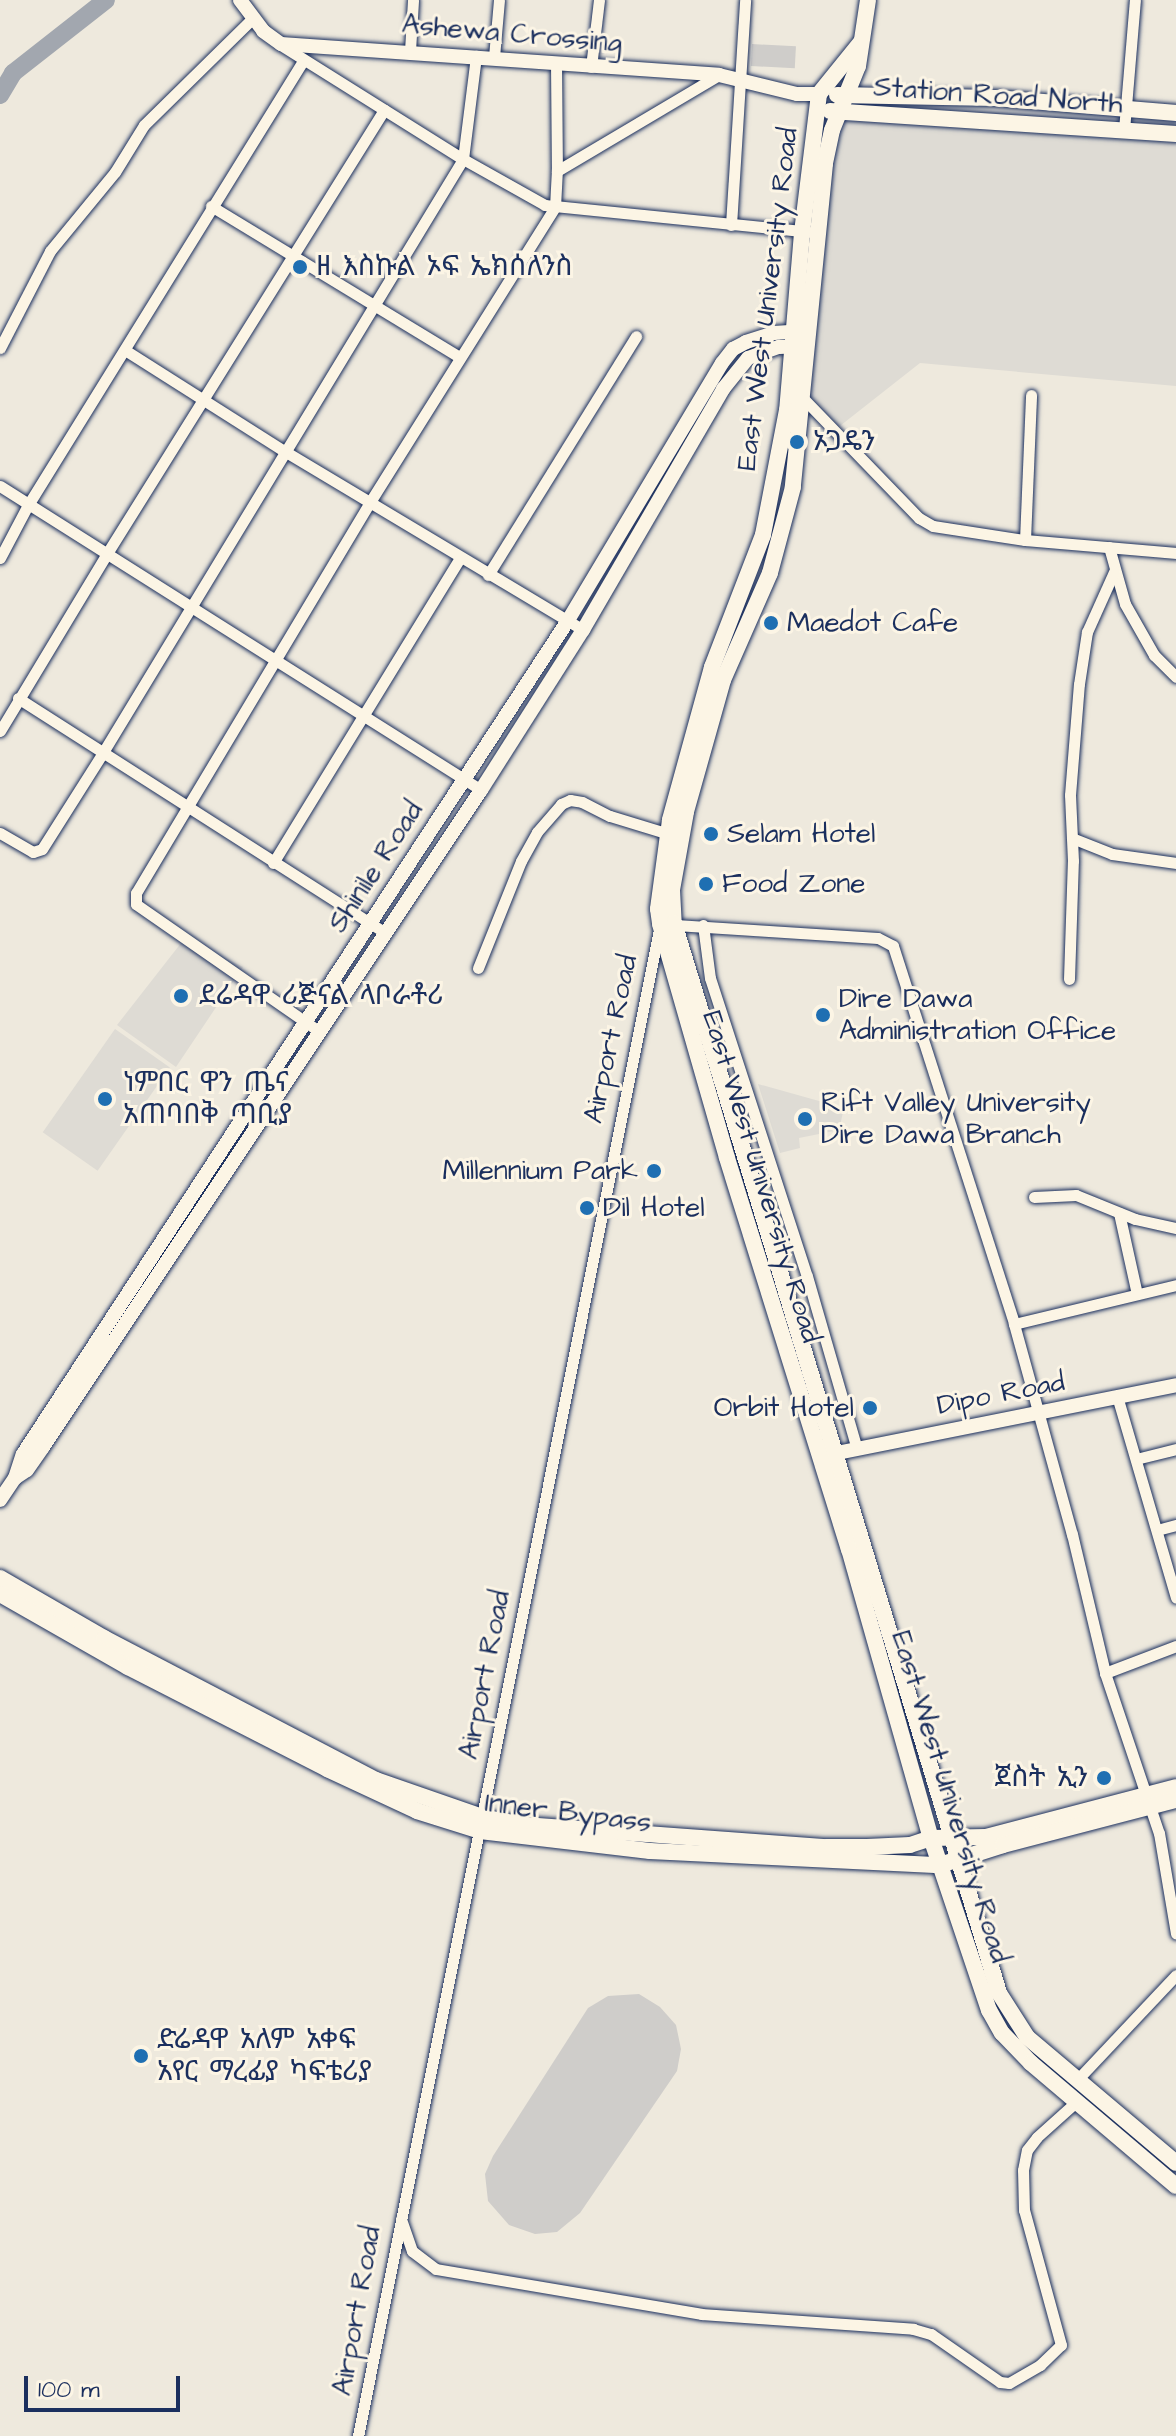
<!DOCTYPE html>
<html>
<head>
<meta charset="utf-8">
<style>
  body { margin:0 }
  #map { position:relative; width:1176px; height:2436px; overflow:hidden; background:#eee9dd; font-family:"Architects Daughter","Noto Sans Ethiopic",sans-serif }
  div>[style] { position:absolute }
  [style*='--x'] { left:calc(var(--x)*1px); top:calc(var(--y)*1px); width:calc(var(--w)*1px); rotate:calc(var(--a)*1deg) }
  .built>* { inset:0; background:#dedbd4; transform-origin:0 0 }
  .green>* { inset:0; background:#cfcdca; transform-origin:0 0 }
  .river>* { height:18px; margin:-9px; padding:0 9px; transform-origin:9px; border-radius:9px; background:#a2a7af }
  .roads { filter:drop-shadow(0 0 2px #1b2f5e) drop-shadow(0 0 2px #1b2f5e) }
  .street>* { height:11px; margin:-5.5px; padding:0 5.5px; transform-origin:5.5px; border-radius:5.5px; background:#fcf5e5 }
  .secondary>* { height:14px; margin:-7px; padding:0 7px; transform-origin:7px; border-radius:7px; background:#fcf5e5 }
  .primary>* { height:16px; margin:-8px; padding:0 8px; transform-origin:8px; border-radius:8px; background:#fcf5e5 }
  .dots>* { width:22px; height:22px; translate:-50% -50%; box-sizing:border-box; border:4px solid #fcf5e5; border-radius:50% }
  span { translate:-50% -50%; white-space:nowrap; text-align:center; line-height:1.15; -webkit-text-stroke:6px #fcf5e5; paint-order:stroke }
  .street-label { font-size:28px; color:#1b2f5e }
  .poi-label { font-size:28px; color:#1b2f5e }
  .left { translate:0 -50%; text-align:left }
  .right { translate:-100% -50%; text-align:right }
  .scale { position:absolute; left:24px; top:2376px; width:156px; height:36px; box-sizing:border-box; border:4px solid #1b2f5e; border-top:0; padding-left:10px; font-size:24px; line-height:28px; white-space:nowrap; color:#1b2f5e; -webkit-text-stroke:6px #fcf5e5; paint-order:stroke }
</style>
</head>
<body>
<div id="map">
  <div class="built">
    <div style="clip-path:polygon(835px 85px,1176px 107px,1176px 386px,920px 363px,831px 433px,802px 402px)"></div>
    <div style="clip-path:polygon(185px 938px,243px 967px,176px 1067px,117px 1025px)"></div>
    <div style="left:115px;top:1029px;width:67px;height:126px;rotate:35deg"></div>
    <div style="clip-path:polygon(758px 1084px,844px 1108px,839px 1130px,799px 1138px,800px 1148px,780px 1153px)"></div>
  </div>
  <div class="green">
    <div style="left:752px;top:44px;width:44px;height:22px;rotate:3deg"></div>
    <div style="clip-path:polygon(639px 1994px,660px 2007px,676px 2025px,681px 2049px,677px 2071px,580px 2213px,557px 2232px,535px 2234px,509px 2225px,488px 2201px,485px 2174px,493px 2156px,588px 2008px,608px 1996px)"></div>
  </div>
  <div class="river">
    <div style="--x:0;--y:95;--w:26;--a:-59"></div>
    <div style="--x:13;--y:73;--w:118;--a:-38.1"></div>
  </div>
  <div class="roads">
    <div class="street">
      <div style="--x:281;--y:45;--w:215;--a:32.1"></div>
      <div style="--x:463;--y:159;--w:94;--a:29.3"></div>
      <div style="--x:545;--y:205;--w:265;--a:5.8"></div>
      <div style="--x:410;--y:51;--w:51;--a:-86.6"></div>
      <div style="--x:494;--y:57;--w:57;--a:-85"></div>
      <div style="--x:556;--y:62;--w:109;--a:89.5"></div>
      <div style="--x:591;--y:67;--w:67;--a:-83.2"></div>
      <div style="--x:1124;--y:130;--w:130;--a:-85.2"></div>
      <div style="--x:211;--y:206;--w:290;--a:31.3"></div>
      <div style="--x:731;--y:225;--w:225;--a:-86.4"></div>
      <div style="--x:0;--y:348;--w:109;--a:-62.7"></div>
      <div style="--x:50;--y:251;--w:102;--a:-50.6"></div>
      <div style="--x:115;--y:172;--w:55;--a:-58.3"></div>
      <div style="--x:144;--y:125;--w:153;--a:-44.5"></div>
      <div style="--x:125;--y:350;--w:191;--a:32.4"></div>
      <div style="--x:286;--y:452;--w:346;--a:30.9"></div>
      <div style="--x:801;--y:396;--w:170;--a:46"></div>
      <div style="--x:919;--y:518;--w:16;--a:30"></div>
      <div style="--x:933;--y:526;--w:93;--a:8.7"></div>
      <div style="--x:1025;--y:540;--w:152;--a:4.9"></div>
      <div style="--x:0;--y:486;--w:569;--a:32.29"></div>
      <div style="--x:1025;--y:540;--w:145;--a:-87.6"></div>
      <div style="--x:1109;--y:547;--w:59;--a:74.3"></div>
      <div style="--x:1125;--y:604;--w:59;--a:60.4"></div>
      <div style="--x:1154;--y:655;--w:31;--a:45"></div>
      <div style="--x:0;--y:558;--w:60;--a:-62.2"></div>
      <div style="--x:28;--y:505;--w:522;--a:-58.23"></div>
      <div style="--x:488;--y:575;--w:281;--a:-58.2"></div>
      <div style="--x:18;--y:698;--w:437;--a:32.6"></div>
      <div style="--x:0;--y:731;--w:205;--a:-58.9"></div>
      <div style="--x:106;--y:555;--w:525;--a:-58.01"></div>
      <div style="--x:0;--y:833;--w:38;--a:30"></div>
      <div style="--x:33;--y:852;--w:9;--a:-18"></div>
      <div style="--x:42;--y:849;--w:112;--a:-57.7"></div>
      <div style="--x:102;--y:754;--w:696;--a:-58.75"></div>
      <div style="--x:463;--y:159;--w:104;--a:-82.8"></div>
      <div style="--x:1072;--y:838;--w:43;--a:21.8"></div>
      <div style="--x:1112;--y:854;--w:65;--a:8"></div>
      <div style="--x:273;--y:863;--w:358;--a:-58.5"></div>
      <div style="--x:703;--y:925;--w:53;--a:82.5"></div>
      <div style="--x:710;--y:978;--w:313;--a:72"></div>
      <div style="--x:807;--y:1276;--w:180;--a:73.9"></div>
      <div style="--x:478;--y:968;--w:115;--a:-68.1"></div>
      <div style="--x:521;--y:861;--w:33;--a:-61"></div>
      <div style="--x:537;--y:832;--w:37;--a:-49"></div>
      <div style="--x:561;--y:804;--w:10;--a:-24"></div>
      <div style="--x:570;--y:800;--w:12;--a:9"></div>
      <div style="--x:582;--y:802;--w:31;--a:27"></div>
      <div style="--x:610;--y:816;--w:65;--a:17"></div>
      <div style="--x:1069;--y:979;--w:118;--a:-88.1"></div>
      <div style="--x:1073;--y:861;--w:66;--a:-92.6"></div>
      <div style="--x:1070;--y:795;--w:111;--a:-85.4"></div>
      <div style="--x:1079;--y:684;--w:53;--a:-81.3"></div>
      <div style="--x:1087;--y:632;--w:66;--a:-65.8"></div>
      <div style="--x:320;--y:1032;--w:224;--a:-145.2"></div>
      <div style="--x:136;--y:904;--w:11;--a:-90"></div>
      <div style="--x:136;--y:893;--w:456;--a:-59.1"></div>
      <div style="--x:370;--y:502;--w:348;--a:-57.9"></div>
      <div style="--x:555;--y:207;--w:36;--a:-87"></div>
      <div style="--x:557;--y:171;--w:188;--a:-30.7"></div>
      <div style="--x:1034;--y:1197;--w:42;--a:-2.7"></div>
      <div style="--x:1076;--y:1195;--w:64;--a:22.1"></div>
      <div style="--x:1135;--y:1219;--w:42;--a:12.4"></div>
      <div style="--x:1119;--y:1213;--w:83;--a:77.5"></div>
      <div style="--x:1014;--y:1324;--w:167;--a:-13.5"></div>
      <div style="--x:1117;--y:1396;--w:210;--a:73.7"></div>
      <div style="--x:1136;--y:1459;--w:41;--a:-14"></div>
      <div style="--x:1157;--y:1530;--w:20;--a:-15"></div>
      <div style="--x:1105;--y:1673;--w:76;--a:-20.8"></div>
      <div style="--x:1077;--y:2080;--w:144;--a:-46.7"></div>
      <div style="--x:401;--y:2219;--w:34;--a:71"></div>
      <div style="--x:412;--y:2251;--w:30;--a:37"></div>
      <div style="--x:436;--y:2269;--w:269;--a:9.6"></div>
      <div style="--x:701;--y:2314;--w:213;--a:4"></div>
      <div style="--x:913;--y:2329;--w:19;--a:16"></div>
      <div style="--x:931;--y:2334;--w:84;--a:34.8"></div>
      <div style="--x:1000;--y:2382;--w:9;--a:6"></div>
      <div style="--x:1009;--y:2383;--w:36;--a:-30"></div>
      <div style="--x:1040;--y:2365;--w:29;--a:-44"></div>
      <div style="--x:1061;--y:2345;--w:140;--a:-105.3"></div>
      <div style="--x:1024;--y:2210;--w:40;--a:-91.4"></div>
      <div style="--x:1023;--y:2170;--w:20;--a:-79"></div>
      <div style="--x:1027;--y:2150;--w:16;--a:-52"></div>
      <div style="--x:1037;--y:2137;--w:52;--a:-41.9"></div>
      <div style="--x:358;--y:2436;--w:1542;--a:-78.7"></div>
      <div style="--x:660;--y:924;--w:218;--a:3.7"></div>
      <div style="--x:878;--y:938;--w:17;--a:28"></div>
      <div style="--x:893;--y:946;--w:397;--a:72.2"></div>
      <div style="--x:1014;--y:1324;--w:218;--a:74.6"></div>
      <div style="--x:1072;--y:1534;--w:143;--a:76.6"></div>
      <div style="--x:1105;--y:1673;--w:169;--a:71.4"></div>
      <div style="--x:1159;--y:1833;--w:102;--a:80.4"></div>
    </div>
    <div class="secondary">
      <div style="--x:240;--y:0;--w:39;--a:53"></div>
      <div style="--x:263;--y:31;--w:22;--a:36"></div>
      <div style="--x:281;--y:44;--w:439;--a:4"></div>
      <div style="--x:719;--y:75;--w:80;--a:13.7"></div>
      <div style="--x:797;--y:94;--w:22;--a:0"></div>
      <div style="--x:827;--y:1455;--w:356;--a:-11.3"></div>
      <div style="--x:15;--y:1478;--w:14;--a:-34"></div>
      <div style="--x:27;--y:1470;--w:28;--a:-55"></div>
      <div style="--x:43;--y:1447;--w:790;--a:-56.31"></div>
      <div style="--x:481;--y:790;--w:190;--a:-57.5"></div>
      <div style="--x:583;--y:630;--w:279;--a:-59.8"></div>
      <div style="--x:723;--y:389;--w:40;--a:-51"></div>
      <div style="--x:748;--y:358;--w:33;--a:-20"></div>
      <div style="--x:779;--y:347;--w:25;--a:-2"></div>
      <div style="--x:0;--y:1500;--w:27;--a:-56"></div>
      <div style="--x:15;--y:1478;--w:25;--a:-72"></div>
      <div style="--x:23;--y:1454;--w:994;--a:-56.82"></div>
      <div style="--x:567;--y:622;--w:302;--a:-59.1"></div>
      <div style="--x:722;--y:363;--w:18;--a:-52"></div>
      <div style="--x:733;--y:349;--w:15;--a:-28"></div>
      <div style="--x:746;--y:342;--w:29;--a:-18"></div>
      <div style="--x:774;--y:333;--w:27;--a:-4"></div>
    </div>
    <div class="primary">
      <div style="--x:868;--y:0;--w:67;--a:98.6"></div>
      <div style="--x:858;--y:66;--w:69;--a:112.1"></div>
      <div style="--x:832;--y:130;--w:35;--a:102"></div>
      <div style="--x:825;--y:164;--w:325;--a:95.7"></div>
      <div style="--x:793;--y:487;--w:89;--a:105"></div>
      <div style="--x:770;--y:573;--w:117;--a:113.7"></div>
      <div style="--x:723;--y:680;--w:137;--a:105.7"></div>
      <div style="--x:686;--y:812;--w:79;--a:100.2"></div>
      <div style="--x:672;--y:890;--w:33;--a:87"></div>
      <div style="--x:674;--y:923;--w:1118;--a:73.1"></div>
      <div style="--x:999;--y:1993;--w:52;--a:57.5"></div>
      <div style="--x:1027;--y:2037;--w:195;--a:40.2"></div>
      <div style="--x:861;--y:42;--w:67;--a:128.9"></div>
      <div style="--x:819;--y:94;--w:140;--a:97"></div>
      <div style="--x:802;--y:233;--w:178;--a:94.8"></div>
      <div style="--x:787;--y:410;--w:127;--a:100.9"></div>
      <div style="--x:763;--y:535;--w:142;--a:111.1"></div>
      <div style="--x:712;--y:667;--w:159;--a:105.4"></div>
      <div style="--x:670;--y:820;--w:90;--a:97.7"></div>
      <div style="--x:658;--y:909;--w:15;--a:82"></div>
      <div style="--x:660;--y:924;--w:243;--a:74"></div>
      <div style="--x:727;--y:1158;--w:410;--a:72.7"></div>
      <div style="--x:849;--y:1549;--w:300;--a:74.2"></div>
      <div style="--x:931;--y:1838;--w:182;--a:71.4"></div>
      <div style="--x:989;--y:2010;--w:26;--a:61"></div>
      <div style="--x:1002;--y:2033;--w:42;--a:46"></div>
      <div style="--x:1031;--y:2063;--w:190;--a:40.3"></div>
      <div style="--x:837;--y:95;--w:158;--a:1.1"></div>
      <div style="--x:995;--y:98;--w:182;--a:4.7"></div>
      <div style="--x:830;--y:111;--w:347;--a:3.8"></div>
      <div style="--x:0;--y:1578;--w:120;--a:30"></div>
      <div style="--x:104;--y:1638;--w:307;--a:27.6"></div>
      <div style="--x:376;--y:1780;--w:112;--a:19.2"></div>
      <div style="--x:482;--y:1817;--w:43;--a:10.8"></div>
      <div style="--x:524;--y:1825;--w:303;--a:4.2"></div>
      <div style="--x:826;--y:1847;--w:41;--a:0"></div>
      <div style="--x:867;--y:1847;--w:43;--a:-2.7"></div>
      <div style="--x:910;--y:1845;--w:22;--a:-18"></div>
      <div style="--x:931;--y:1838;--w:55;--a:-1"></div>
      <div style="--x:986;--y:1837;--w:196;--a:-14.7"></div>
      <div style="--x:0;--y:1594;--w:147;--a:29.7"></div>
      <div style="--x:128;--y:1667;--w:224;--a:27.1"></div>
      <div style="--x:327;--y:1769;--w:99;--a:25"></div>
      <div style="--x:417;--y:1811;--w:66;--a:17.6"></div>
      <div style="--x:480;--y:1831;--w:171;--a:6.7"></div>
      <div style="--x:650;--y:1851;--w:290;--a:2.8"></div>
      <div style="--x:940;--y:1865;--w:66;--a:-17.6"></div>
      <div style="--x:1003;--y:1845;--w:179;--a:-14.6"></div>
    </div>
  </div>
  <div class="dots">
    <div style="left:300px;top:267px;background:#1f6fb2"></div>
    <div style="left:797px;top:442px;background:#1f6fb2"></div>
    <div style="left:771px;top:623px;background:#1f6fb2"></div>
    <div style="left:711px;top:834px;background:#1f6fb2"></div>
    <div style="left:706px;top:884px;background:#1f6fb2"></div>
    <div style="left:181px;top:996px;background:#1f6fb2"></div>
    <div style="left:823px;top:1015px;background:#1f6fb2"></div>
    <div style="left:105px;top:1099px;background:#1f6fb2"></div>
    <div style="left:805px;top:1119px;background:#1f6fb2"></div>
    <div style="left:654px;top:1171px;background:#1f6fb2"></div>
    <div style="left:587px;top:1208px;background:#1f6fb2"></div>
    <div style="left:870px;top:1408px;background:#1f6fb2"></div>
    <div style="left:1104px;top:1778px;background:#1f6fb2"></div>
    <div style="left:141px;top:2056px;background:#1f6fb2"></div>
  </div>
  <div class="street-label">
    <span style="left:512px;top:34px;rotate:5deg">Ashewa Crossing</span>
    <span style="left:998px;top:96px;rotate:4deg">Station Road North</span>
    <span style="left:768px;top:299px;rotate:-83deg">East West University Road</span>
    <span style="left:376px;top:867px;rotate:-57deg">Shinile Road</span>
    <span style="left:611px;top:1039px;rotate:-78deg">Airport Road</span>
    <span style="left:761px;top:1177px;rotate:73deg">East West University Road</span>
    <span style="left:1001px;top:1394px;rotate:-11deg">Dipo Road</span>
    <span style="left:485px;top:1675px;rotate:-79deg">Airport Road</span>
    <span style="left:950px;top:1797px;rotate:73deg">East West University Road</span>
    <span style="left:568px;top:1813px;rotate:7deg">Inner Bypass</span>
    <span style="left:357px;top:2311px;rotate:-80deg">Airport Road</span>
  </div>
  <div class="poi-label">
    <span class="left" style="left:316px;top:267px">ዘ እስኩል ኦፍ ኤክሰለንስ</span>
    <span class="left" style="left:813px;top:442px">ኦጋዴን</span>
    <span class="left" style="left:787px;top:623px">Maedot Cafe</span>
    <span class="left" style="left:727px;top:834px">Selam Hotel</span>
    <span class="left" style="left:722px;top:884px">Food Zone</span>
    <span class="left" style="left:199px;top:996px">ደሬዳዋ ሪጅናል ላቦራቶሪ</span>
    <span class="left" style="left:839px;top:1015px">Dire Dawa<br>Administration Office</span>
    <span class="left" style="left:123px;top:1099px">ነምበር ዋን ጤና<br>አጠባበቅ ጣቢያ</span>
    <span class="left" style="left:821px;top:1119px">Rift Valley University<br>Dire Dawa Branch</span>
    <span class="right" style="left:638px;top:1171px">Millennium Park</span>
    <span class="left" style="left:603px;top:1208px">Dil Hotel</span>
    <span class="right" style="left:854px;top:1408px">Orbit Hotel</span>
    <span class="right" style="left:1088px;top:1778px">ጀስት ኢን</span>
    <span class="left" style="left:157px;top:2056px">ድሬዳዋ አለም አቀፍ<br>አየር ማረፊያ ካፍቴሪያ</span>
  </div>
  <div class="scale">100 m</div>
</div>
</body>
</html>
